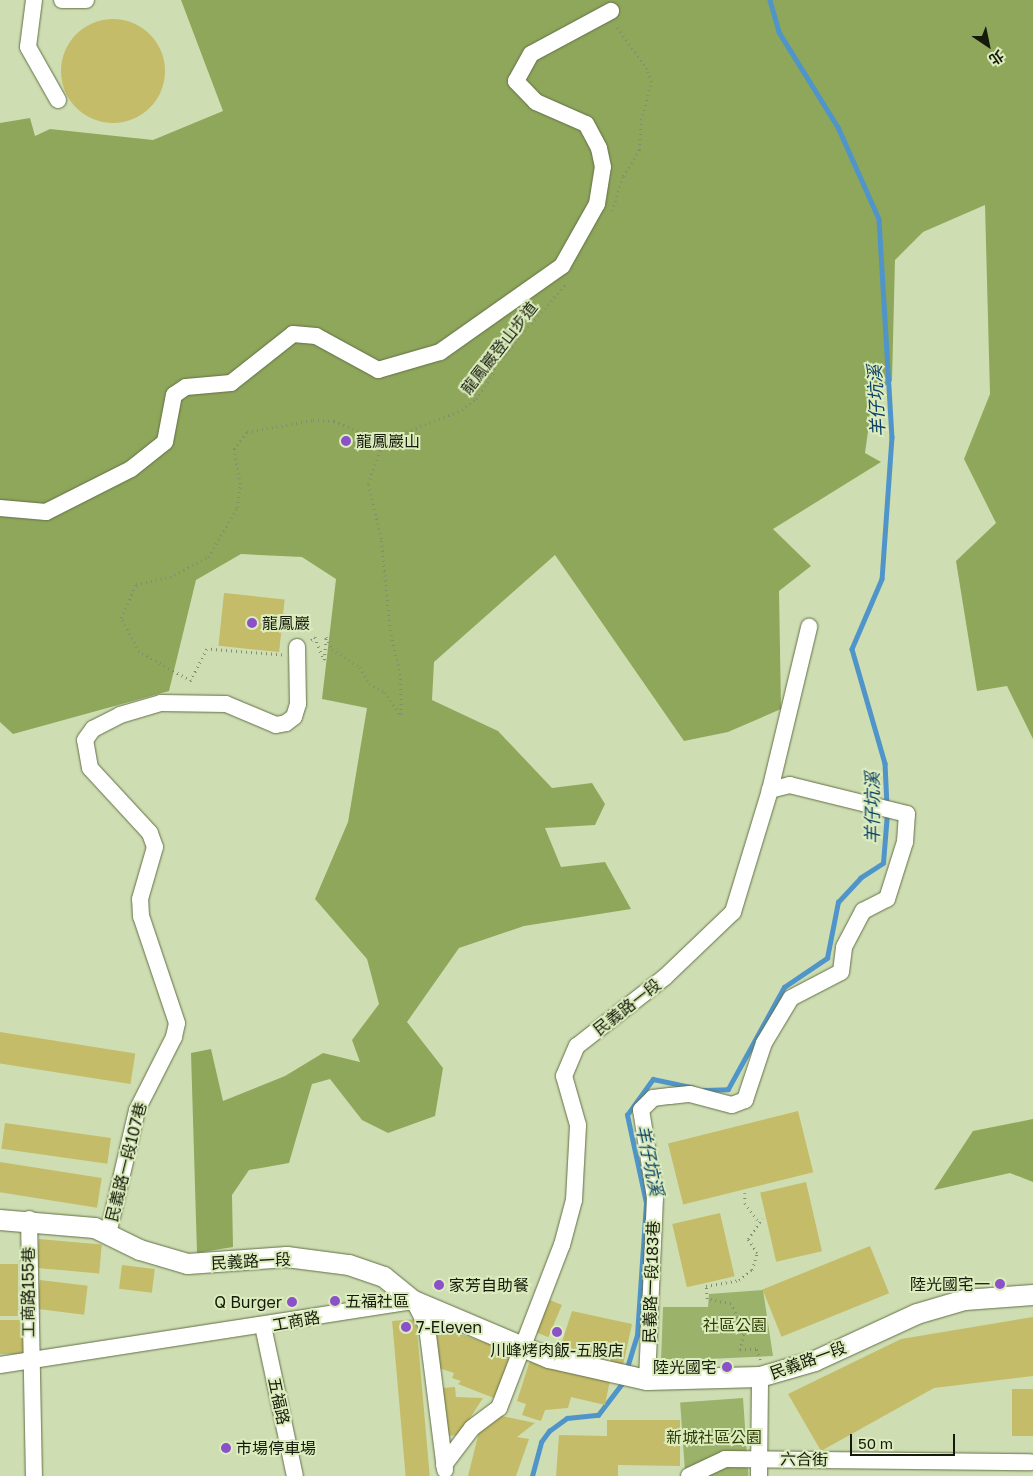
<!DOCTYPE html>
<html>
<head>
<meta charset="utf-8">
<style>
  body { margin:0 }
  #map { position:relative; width:1033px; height:1476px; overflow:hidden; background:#cfdeb2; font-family:"Golos Text","Noto Sans TC",sans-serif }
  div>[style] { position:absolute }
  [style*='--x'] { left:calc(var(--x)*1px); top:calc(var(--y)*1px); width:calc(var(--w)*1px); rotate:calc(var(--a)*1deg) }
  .green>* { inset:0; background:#9bb26a; transform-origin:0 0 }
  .forest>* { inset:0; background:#8fa75b }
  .stream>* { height:4.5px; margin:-2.25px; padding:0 2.25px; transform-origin:2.25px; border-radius:2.25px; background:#5095c9 }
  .building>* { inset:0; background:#c4bc69; transform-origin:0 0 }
  .round { border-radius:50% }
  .path>* { height:2.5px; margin-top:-1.25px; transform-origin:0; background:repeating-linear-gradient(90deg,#838e6e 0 1px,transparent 0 5px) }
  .roads { filter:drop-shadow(0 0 1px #637047) drop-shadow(0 0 1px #637047) }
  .minor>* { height:16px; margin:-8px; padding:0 8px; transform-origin:8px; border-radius:8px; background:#fff }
  .major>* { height:20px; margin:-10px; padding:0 10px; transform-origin:10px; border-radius:10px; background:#fff }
  .dots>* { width:14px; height:14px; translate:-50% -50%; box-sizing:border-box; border:2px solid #dcecbe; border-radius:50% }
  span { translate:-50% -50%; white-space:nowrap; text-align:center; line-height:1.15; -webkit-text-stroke:4px #dcecbe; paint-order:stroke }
  .street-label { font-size:16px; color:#151a0a }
  .poi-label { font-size:16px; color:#151a0a }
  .left { translate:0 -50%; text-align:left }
  .right { translate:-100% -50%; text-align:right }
  .park-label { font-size:16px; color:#2e3d01 }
  .water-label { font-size:18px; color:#0b4165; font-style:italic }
  .north { position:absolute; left:963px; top:20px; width:50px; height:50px; -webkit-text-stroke:4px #dcecbe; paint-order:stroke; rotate:146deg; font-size:14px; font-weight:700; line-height:20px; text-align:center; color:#151a0a }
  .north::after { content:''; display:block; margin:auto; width:18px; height:22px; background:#151a0a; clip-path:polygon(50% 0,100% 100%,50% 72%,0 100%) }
  .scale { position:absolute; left:850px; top:1434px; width:105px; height:22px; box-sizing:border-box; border:2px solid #151a0a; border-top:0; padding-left:6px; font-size:15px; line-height:18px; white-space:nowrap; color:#151a0a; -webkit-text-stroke:4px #dcecbe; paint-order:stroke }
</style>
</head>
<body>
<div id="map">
  <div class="green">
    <div style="clip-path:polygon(763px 1290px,773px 1356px,661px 1361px,663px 1307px,708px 1307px,709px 1294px)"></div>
    <div style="left:743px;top:1398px;width:78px;height:63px;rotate:86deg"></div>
  </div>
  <div class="forest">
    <div style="clip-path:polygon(181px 0,1033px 0,1033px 739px,1007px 686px,977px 691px,956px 561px,996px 523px,964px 459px,990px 394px,985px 205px,923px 232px,895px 260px,892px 381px,873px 395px,865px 453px,881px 462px,773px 529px,811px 566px,779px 591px,781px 709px,728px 732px,684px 741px,555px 555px,434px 662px,432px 700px,498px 731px,552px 788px,592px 783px,605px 804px,595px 825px,545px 828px,561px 867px,605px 862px,631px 909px,524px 926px,459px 948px,407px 1022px,443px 1068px,435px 1116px,388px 1133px,362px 1120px,330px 1079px,312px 1084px,289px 1163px,249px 1170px,232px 1195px,233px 1247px,197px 1253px,191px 1053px,211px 1049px,223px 1101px,285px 1076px,323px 1053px,360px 1062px,352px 1040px,379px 1004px,367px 959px,315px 899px,348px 822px,367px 708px,322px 699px,336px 579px,302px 557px,241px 554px,196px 580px,169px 691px,13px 734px,0 722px,0 123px,30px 118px,35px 136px,50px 129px,153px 140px,223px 111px)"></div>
    <div style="clip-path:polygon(1033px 1119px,1033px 1182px,1010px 1173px,934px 1190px,973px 1131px)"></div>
  </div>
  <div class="stream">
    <div style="--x:770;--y:0;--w:33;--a:74"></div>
    <div style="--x:779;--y:32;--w:112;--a:58.2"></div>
    <div style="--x:838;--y:127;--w:101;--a:66"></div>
    <div style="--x:879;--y:219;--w:218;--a:86.6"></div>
    <div style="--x:892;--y:437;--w:142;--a:94"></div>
    <div style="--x:882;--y:579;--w:76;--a:113.2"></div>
    <div style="--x:852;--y:649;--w:119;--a:73.9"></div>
    <div style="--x:885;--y:763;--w:42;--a:87.3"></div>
    <div style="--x:704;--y:1090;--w:24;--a:-2"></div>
    <div style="--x:728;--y:1089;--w:116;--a:-61.2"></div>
    <div style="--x:784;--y:987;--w:52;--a:-34"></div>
    <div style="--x:827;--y:958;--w:57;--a:-78.9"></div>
    <div style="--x:838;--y:902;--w:33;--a:-47"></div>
    <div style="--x:860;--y:878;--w:27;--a:-33"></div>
    <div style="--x:883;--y:863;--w:50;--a:-85.4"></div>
    <div style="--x:626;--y:1371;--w:38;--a:-73"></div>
    <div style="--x:637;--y:1335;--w:132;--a:-86.1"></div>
    <div style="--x:646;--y:1203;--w:90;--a:-102.2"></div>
    <div style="--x:627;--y:1115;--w:44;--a:-54.2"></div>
    <div style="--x:653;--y:1079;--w:40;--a:12"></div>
    <div style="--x:532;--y:1476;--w:35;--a:-75"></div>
    <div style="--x:541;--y:1442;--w:14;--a:-54"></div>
    <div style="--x:549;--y:1431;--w:22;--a:-36"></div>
    <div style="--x:567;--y:1418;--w:31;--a:-6"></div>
    <div style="--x:598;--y:1415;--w:43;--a:-52.6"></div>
  </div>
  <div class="building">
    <div class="round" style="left:61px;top:19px;width:104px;height:104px"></div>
    <div style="left:224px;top:593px;width:61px;height:53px;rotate:6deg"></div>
    <div style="left:0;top:1032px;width:137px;height:31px;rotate:9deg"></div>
    <div style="left:798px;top:1111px;width:63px;height:134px;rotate:76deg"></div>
    <div style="left:5px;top:1123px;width:107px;height:26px;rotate:8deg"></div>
    <div style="left:0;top:1162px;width:103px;height:30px;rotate:9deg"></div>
    <div style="left:806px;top:1182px;width:71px;height:47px;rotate:77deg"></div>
    <div style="left:720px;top:1213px;width:65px;height:49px;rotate:77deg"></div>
    <div style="left:39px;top:1239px;width:63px;height:29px;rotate:5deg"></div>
    <div style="left:870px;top:1246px;width:51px;height:116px;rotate:68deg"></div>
    <div style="left:0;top:1264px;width:18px;height:52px"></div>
    <div style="left:122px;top:1265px;width:33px;height:24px;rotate:7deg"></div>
    <div style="left:40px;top:1280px;width:48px;height:29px;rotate:7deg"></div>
    <div style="left:550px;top:1300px;width:13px;height:35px;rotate:23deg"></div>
    <div style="clip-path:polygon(572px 1311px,632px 1324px,623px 1365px,561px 1345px)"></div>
    <div style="clip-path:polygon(1033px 1317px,1033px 1376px,934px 1388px,821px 1451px,788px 1394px,901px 1339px)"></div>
    <div style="left:416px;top:1319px;width:158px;height:24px;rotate:85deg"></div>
    <div style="left:0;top:1320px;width:24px;height:34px"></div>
    <div style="clip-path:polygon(434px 1325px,518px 1354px,499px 1400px,458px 1384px,461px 1381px,452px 1378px,454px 1373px,436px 1367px)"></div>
    <div style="clip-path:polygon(532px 1354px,610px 1380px,605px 1405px,571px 1397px,568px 1408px,545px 1410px,541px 1421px,522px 1415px,526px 1404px,517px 1401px)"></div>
    <div style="clip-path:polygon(455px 1387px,456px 1397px,483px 1398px,459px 1435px,445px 1436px,442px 1388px)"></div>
    <div style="left:1012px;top:1389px;width:21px;height:47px"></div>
    <div style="clip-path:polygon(497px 1415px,535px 1423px,517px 1437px,529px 1439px,516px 1476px,468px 1476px,479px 1432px)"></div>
    <div style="clip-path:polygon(607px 1420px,680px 1420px,680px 1466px,618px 1465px,618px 1476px,556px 1476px,559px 1435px,607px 1436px)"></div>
  </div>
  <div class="path">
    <div style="--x:612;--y:211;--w:37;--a:-73"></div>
    <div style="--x:623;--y:176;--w:31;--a:-58"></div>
    <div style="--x:639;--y:150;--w:30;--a:-86"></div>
    <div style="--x:641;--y:120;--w:39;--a:-75"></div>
    <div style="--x:651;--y:82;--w:14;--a:-107"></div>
    <div style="--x:647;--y:69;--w:53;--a:-125.8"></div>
    <div style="--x:311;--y:640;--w:5;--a:-37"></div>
    <div style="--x:315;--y:637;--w:25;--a:69"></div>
    <div style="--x:324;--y:660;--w:23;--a:-85"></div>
    <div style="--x:326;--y:637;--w:13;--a:63"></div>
    <div style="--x:332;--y:649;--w:33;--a:33"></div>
    <div style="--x:360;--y:667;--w:19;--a:62"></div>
    <div style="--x:369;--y:684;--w:18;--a:27"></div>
    <div style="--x:385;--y:692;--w:28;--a:55"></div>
    <div style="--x:401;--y:715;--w:40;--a:-91.4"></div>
    <div style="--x:400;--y:675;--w:45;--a:-102.8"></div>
    <div style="--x:390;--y:631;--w:92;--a:-95.6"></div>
    <div style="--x:381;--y:539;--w:57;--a:-103.3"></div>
    <div style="--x:368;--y:484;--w:46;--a:-70.8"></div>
    <div style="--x:383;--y:441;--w:85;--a:-21.4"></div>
    <div style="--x:462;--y:410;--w:18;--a:-38"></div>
    <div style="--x:476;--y:399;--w:54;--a:-57.2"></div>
    <div style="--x:505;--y:354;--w:94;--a:-49.3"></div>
    <div style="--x:282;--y:655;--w:75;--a:-175.4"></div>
    <div style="--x:207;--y:649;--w:36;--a:117"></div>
    <div style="--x:191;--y:681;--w:60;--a:-150.9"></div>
    <div style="--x:139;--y:652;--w:38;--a:-118"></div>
    <div style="--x:121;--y:618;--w:37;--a:-66"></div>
    <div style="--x:136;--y:584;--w:35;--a:-12"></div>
    <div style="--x:170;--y:577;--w:43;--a:-27.8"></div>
    <div style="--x:208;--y:557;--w:57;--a:-59.4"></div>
    <div style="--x:237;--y:508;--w:24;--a:-83"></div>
    <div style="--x:240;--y:484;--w:36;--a:-100"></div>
    <div style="--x:234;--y:449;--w:21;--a:-53"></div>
    <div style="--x:247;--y:432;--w:67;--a:-10.3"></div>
    <div style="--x:313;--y:420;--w:21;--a:3"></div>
    <div style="--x:334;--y:421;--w:53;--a:22.2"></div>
    <div style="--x:745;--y:1193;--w:10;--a:90"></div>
    <div style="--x:745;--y:1203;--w:21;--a:53"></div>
    <div style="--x:760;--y:1360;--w:12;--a:-110"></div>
    <div style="--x:756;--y:1349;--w:16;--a:176"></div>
    <div style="--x:740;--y:1350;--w:19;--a:-78"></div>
    <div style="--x:744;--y:1331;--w:30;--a:-116"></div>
    <div style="--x:731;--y:1304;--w:25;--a:-168"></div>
    <div style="--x:707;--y:1299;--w:13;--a:-94"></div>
    <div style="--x:706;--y:1286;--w:34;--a:-10"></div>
    <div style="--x:739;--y:1280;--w:16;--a:-38"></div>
    <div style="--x:752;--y:1270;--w:18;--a:-74"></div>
    <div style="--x:757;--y:1253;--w:17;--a:-123"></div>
    <div style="--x:748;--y:1239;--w:25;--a:-56"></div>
  </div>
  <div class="roads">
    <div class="minor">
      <div style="--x:34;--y:0;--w:47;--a:97.3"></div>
      <div style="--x:28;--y:47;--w:61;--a:60.5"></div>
      <div style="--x:62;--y:0;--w:24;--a:0"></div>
      <div style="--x:0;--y:508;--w:46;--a:5"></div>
      <div style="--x:46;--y:512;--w:95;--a:-26.8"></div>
      <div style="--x:131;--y:469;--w:43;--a:-38.5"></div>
      <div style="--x:165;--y:442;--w:48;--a:-79.2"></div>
      <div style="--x:174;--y:395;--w:14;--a:-34"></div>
      <div style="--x:186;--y:387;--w:45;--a:-5.1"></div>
      <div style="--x:231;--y:383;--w:79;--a:-38.3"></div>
      <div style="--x:293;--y:334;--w:23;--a:5"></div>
      <div style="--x:316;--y:336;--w:71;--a:28.7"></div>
      <div style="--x:378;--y:370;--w:65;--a:-16.2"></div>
      <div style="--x:440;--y:352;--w:149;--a:-35.2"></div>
      <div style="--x:562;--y:266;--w:71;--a:-60.6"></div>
      <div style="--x:597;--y:204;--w:37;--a:-81"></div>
      <div style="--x:603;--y:167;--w:19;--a:-102"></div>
      <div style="--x:599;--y:148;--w:27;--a:-118"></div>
      <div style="--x:586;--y:124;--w:55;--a:-156.3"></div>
      <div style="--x:536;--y:102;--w:29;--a:-134"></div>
      <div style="--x:516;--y:81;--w:31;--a:-61"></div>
      <div style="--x:531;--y:54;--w:91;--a:-28.3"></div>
      <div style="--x:29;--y:1219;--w:257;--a:88.9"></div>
      <div style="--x:108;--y:1234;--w:127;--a:-76.8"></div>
      <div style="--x:137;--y:1110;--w:82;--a:-63.1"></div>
      <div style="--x:174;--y:1037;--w:14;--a:-78"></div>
      <div style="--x:177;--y:1023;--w:113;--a:-108.6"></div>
      <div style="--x:141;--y:916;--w:17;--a:-93"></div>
      <div style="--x:140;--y:899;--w:54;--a:-73.9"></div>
      <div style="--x:155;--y:847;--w:15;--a:-110"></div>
      <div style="--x:150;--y:833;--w:88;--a:-132.7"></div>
      <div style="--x:90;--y:768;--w:28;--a:-100"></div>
      <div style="--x:85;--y:740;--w:14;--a:-54"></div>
      <div style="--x:93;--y:729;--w:30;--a:-27"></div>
      <div style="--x:120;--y:715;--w:43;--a:-16.3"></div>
      <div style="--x:161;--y:703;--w:65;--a:0.9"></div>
      <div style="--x:226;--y:704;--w:54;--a:22.8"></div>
      <div style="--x:276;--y:725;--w:10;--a:-11"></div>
      <div style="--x:286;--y:723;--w:10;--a:-37"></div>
      <div style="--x:294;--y:717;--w:14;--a:-73"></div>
      <div style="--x:298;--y:704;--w:57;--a:-91"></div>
      <div style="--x:263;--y:1326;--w:153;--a:78"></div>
      <div style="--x:0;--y:1365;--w:419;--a:-8.8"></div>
      <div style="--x:414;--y:1301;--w:29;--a:63"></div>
      <div style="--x:427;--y:1327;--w:144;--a:82.8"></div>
      <div style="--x:647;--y:1380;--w:182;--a:-87.5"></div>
      <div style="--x:655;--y:1198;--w:89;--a:-99"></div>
      <div style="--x:641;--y:1110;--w:17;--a:-45"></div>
      <div style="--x:653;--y:1098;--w:17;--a:-7"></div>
      <div style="--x:670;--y:1096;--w:20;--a:-6"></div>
      <div style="--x:690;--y:1094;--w:43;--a:14.7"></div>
      <div style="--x:732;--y:1105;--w:14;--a:-21"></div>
      <div style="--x:745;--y:1100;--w:60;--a:-71.6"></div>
      <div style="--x:764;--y:1043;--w:52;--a:-59"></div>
      <div style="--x:791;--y:998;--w:56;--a:-27.5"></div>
      <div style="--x:841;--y:972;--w:25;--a:-83"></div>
      <div style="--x:844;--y:947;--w:41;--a:-62.2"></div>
      <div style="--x:863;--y:911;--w:27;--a:-27"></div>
      <div style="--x:887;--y:899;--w:60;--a:-72.5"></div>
      <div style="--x:905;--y:842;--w:28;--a:-86"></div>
      <div style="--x:907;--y:814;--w:121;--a:-166.1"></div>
      <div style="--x:790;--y:785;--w:21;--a:166"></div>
      <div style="--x:444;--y:1465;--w:46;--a:-52.9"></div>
      <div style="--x:472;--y:1428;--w:34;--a:-37"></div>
      <div style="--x:499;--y:1408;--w:175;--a:-68.9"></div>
      <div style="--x:562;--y:1245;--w:47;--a:-75.1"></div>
      <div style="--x:574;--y:1200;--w:75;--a:-86.9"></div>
      <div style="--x:578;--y:1125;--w:51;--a:-105.9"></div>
      <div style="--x:564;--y:1076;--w:33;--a:-67"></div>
      <div style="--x:577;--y:1046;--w:112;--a:-38.1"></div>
      <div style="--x:665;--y:977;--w:94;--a:-43.7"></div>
      <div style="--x:733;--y:912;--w:127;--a:-73.1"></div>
      <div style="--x:770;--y:790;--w:168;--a:-76.5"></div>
      <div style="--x:689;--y:1476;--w:40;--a:-25"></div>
      <div style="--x:725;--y:1459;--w:305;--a:0.6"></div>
      <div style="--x:759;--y:1476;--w:99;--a:-89.4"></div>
    </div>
    <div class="major">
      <div style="--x:0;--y:1220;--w:95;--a:4.8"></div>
      <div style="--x:95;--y:1228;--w:50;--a:26.1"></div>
      <div style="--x:140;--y:1250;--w:50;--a:16.3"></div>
      <div style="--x:188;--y:1264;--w:99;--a:-4"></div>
      <div style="--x:287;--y:1257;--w:63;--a:7.4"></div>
      <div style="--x:349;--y:1265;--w:37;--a:19"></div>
      <div style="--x:384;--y:1277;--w:38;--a:39"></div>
      <div style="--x:414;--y:1301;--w:147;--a:22.9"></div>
      <div style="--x:549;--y:1358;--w:100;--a:12.7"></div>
      <div style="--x:647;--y:1380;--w:113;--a:-1.5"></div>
      <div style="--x:760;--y:1377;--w:57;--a:-16.2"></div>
      <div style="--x:815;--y:1361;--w:112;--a:-24.7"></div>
      <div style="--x:917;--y:1314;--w:50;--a:-16.3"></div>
      <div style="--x:965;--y:1300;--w:68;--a:-4.2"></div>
    </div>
  </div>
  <div class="dots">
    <div style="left:346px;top:441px;background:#8a51c8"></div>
    <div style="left:252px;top:623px;background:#8a51c8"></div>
    <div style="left:1000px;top:1284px;background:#8a51c8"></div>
    <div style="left:439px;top:1285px;background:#8a51c8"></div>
    <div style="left:335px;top:1301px;background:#8a51c8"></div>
    <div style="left:292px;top:1302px;background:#8a51c8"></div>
    <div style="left:406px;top:1327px;background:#8a51c8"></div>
    <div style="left:557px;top:1332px;background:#8a51c8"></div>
    <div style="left:727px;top:1367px;background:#8a51c8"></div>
    <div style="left:226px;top:1448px;background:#8a51c8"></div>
  </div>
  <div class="street-label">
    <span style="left:499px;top:348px;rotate:-52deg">龍鳳巖登山步道</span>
    <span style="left:627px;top:1007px;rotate:-38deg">民義路一段</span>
    <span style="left:126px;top:1162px;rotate:-76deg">民義路一段107巷</span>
    <span style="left:251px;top:1261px;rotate:-3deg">民義路一段</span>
    <span style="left:651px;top:1282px;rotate:-88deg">民義路一段183巷</span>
    <span style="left:28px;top:1292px;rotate:-90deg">工商路155巷</span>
    <span style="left:296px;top:1321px;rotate:-10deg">工商路</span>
    <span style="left:808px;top:1360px;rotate:-20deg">民義路一段</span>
    <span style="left:279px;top:1401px;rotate:78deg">五福路</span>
    <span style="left:804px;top:1459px;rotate:1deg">六合街</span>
  </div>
  <div class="poi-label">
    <span class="left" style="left:356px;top:441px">龍鳳巖山</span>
    <span class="left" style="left:262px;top:623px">龍鳳巖</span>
    <span class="right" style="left:990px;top:1284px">陸光國宅一</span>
    <span class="left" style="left:449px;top:1285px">家芳自助餐</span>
    <span class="left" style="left:345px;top:1301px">五福社區</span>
    <span class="right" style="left:282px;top:1302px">Q Burger</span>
    <span class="left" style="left:416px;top:1327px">7-Eleven</span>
    <span style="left:557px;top:1350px">川峰烤肉飯-五股店</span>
    <span class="right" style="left:717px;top:1367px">陸光國宅</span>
    <span class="left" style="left:236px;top:1448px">市場停車場</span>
  </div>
  <div class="park-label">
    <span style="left:735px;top:1325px">社區公園</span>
    <span style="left:714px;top:1437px">新城社區公園</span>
  </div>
  <div class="water-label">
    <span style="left:876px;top:401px;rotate:-93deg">羊仔坑溪</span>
    <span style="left:872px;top:808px;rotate:-90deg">羊仔坑溪</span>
    <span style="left:650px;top:1160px;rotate:78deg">羊仔坑溪</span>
  </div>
  <div class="north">北</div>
  <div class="scale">50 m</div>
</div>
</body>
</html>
